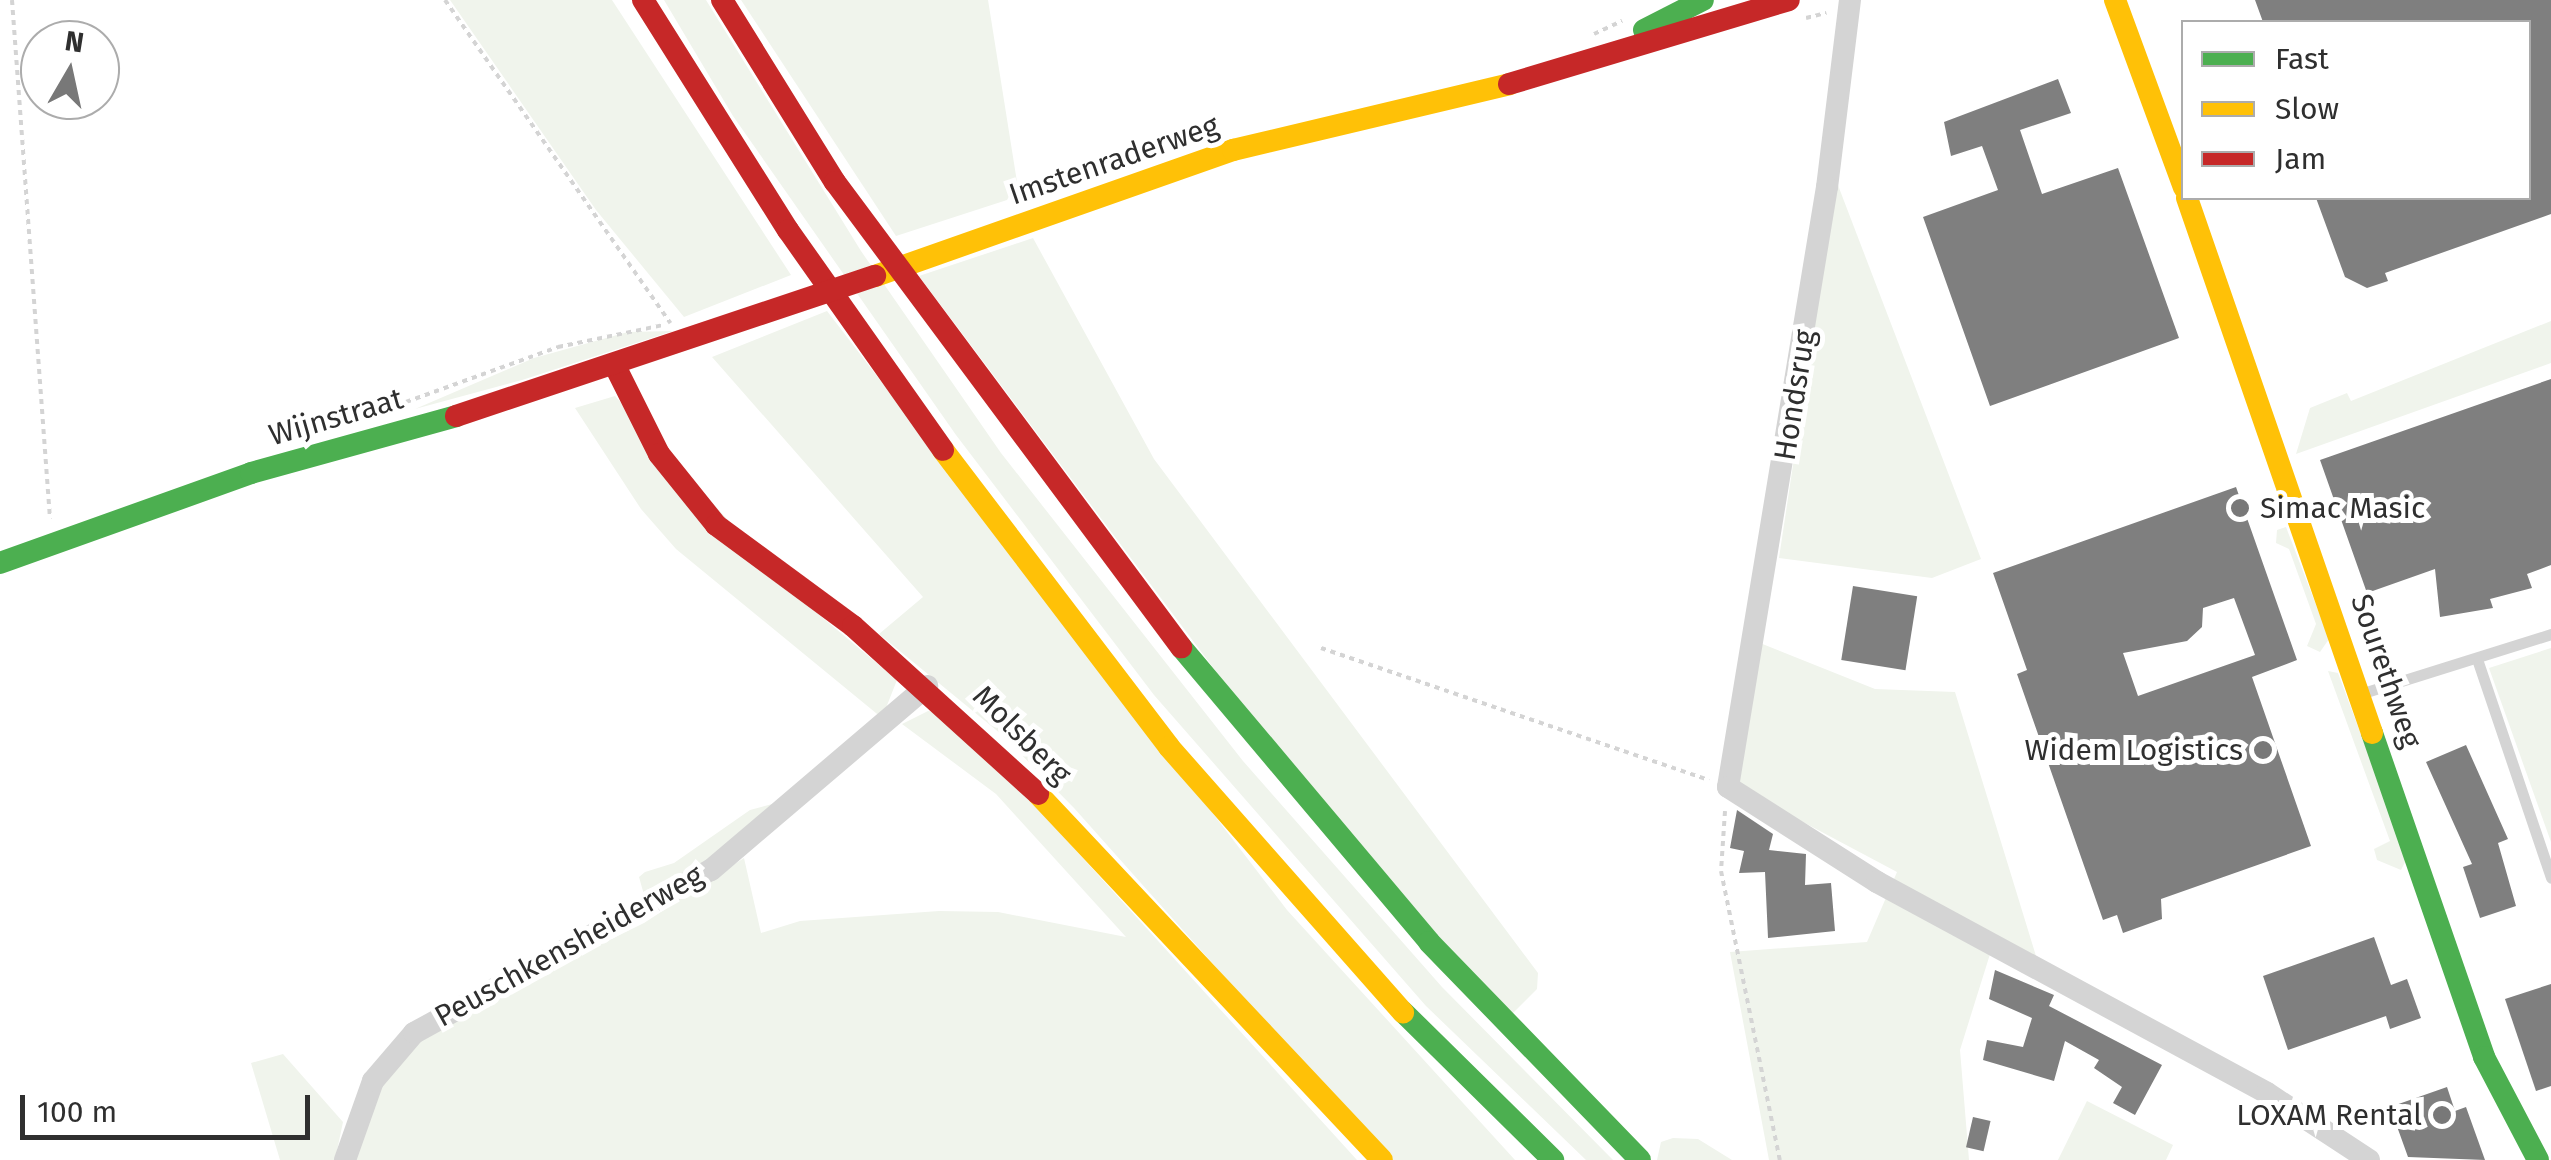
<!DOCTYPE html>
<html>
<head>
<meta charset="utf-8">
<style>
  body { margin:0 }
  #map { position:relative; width:2551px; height:1160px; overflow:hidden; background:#fff; font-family:"Fira Sans",sans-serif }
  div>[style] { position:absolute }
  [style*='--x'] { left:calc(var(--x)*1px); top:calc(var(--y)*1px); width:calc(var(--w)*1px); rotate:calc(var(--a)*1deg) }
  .green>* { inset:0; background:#f0f4ec }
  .building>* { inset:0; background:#7f7f7f; transform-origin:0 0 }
  .path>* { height:4px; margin-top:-2px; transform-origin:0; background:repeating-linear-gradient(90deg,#d4d4d4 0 5px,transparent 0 10px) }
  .lane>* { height:11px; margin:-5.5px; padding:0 5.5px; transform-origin:5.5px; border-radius:5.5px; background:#d4d4d4 }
  .street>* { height:22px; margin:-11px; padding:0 11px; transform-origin:11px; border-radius:11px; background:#d4d4d4 }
  .fast>* { height:22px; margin:-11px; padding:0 11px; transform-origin:11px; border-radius:11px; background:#4caf50 }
  .slow>* { height:22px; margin:-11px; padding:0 11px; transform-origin:11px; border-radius:11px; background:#ffc107 }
  .jam>* { height:22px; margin:-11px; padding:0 11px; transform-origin:11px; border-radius:11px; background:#c62828 }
  .dots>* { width:28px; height:28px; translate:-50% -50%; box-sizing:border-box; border:5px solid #fff; border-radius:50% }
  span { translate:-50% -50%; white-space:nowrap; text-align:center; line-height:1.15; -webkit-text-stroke:10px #fff; paint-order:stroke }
  .street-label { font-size:30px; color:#2f2f2f }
  .poi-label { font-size:30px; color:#2f2f2f }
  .left { translate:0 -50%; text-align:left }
  .right { translate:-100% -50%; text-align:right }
  .legend { position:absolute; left:2181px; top:20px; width:350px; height:180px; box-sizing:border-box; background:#fff; border:2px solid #acacac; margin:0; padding:12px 18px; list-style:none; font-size:30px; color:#2f2f2f }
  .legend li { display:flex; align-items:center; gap:20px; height:50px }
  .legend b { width:50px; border:2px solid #acacac }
  .north { position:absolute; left:20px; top:20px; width:100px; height:100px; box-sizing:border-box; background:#fff; border:2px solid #acacac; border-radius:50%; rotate:9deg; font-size:28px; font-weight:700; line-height:40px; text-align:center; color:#2f2f2f }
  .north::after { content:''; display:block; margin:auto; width:35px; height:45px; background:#787878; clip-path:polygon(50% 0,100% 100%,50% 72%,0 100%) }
  .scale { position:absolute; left:20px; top:1095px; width:290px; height:45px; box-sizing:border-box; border:5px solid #2f2f2f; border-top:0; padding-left:12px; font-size:30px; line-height:35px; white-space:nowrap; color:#2f2f2f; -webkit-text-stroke:8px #fff; paint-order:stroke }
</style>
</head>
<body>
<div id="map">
  <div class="green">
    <div style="clip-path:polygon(450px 0,612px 0,791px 275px,684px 317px,596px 210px)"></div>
    <div style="clip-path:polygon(664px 0,706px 0,861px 251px,1001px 453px,1243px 761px,1442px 987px,1613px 1160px,1586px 1160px,1426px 1006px,1154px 695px,956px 435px,733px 116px)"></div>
    <div style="clip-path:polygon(741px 0,988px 0,1017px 182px,1007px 200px,896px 236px)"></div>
    <div style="clip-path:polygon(1836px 180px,1981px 559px,1932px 578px,1779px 558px)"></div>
    <div style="clip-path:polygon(1033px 238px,1154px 459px,1538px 973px,1537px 989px,1511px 1015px,1308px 794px,919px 276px)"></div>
    <div style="clip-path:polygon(827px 311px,1287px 910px,1515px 1160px,1388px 1160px,1074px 808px,1001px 734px,879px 634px,923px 597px,712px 357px)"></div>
    <div style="clip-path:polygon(2551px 321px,2551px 363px,2296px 454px,2310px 408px,2347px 393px,2351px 401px)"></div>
    <div style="clip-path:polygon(673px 331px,522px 380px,415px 409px,534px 358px,628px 332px)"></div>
    <div style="clip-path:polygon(615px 396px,799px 598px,897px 680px,882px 718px,676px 549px,641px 509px,575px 408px)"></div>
    <div style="clip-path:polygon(2286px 527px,2329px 639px,2320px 652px,2307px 646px,2316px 624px,2289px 549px,2276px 543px,2277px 530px)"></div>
    <div style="clip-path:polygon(1755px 641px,1875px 689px,1955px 692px,2036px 956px,1996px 935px,1960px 1050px,1969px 1160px,1769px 1160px,1730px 952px,1867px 942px,1897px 872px,1733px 785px)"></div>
    <div style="clip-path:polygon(2551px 648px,2551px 842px,2489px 668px)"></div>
    <div style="clip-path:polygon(2328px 671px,2338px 673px,2407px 858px,2401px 870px,2377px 860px,2374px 849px,2390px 841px)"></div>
    <div style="clip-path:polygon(928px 711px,953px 715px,1357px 1160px,352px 1160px,377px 1089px,427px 1030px,644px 923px,744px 858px,761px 933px,800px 921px,939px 911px,998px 912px,1126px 937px,996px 794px,902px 724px)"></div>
    <div style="clip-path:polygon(787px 800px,763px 821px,646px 902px,639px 877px,645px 872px,674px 863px,750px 810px)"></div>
    <div style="clip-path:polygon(283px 1054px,343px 1122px,335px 1160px,280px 1160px,251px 1063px)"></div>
    <div style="clip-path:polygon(2087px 1101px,2173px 1145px,2166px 1160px,2058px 1160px)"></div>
    <div style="clip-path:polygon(1673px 1138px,1698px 1139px,1732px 1160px,1657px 1160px,1661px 1142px)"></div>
  </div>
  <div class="building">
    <div style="clip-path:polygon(2255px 0,2551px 0,2551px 214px,2385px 273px,2388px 281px,2367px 288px,2345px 277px,2316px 198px,2528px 198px,2528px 22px,2263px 22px)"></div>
    <div style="clip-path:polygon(2058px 79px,2071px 113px,2020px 130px,2042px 194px,2118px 168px,2179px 338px,1990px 406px,1923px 217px,1998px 190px,1982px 146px,1951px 156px,1944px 122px)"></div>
    <div style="clip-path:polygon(2551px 379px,2551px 565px,2527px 574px,2532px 588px,2490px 599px,2493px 608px,2440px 617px,2435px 569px,2367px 593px,2320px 460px)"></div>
    <div style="clip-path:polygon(evenodd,2236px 487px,2297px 660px,2252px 677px,2311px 846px,2161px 899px,2162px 919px,2123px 933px,2117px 915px,2103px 920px,2017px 674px,2027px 670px,1993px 573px,2236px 487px,2234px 598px,2255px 655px,2138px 696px,2123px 653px,2187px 641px,2202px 627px,2203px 608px,2234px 598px)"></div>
    <div style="left:1853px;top:586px;width:65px;height:75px;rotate:9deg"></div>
    <div style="clip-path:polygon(2466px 745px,2508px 839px,2498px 843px,2516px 906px,2480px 918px,2463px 867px,2472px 864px,2426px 762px)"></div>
    <div style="clip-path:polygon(1737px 810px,1773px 834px,1769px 850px,1806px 854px,1805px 885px,1831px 883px,1835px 931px,1768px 938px,1765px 872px,1739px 873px,1744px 851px,1730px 848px)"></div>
    <div style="clip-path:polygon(2374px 937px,2391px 985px,2407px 979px,2421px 1018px,2390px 1029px,2386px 1016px,2288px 1050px,2263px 976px)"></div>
    <div style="clip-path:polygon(1995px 970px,2054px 995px,2049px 1006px,2162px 1065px,2135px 1115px,2113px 1103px,2122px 1087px,2094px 1068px,2099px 1060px,2065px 1041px,2054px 1081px,1983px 1060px,1987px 1040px,2023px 1047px,2032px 1018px,1989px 999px)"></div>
    <div style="clip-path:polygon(2551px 984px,2551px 1086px,2536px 1091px,2505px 999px)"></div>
    <div style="clip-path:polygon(2447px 1087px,2455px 1111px,2466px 1107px,2485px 1160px,2408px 1157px,2390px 1107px)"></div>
    <div style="left:1973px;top:1117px;width:18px;height:31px;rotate:13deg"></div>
  </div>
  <div class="path">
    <div style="--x:12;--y:0;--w:520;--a:85.81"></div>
    <div style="--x:445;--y:0;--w:394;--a:55.1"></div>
    <div style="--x:1806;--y:18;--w:21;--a:-14"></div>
    <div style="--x:1594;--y:34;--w:31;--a:-25"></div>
    <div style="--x:406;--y:402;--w:162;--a:-19.9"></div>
    <div style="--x:558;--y:347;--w:107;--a:-11.8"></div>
    <div style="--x:1321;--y:648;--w:410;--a:18.8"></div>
    <div style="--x:1725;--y:811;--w:60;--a:93.8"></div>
    <div style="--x:1721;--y:871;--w:295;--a:78.5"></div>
  </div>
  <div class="lane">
    <div style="--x:2477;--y:659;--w:231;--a:71.3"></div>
    <div style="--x:2363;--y:693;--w:197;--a:-17.4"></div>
  </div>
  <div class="street">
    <div style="--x:1850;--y:0;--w:188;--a:97"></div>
    <div style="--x:1827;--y:187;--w:608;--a:99.37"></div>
    <div style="--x:1728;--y:787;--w:177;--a:32.5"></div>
    <div style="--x:1877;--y:882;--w:443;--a:28.4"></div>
    <div style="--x:2267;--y:1093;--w:122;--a:33.3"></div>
    <div style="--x:345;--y:1160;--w:84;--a:-70.5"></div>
    <div style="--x:373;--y:1081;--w:63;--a:-49.5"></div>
    <div style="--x:414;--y:1033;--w:339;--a:-28.8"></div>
    <div style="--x:711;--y:870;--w:284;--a:-40.4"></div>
  </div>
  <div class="fast">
    <div style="--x:1644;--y:30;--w:66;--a:-27"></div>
    <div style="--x:0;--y:563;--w:267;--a:-19.7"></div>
    <div style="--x:251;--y:473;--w:213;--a:-15.5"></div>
    <div style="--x:1181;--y:647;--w:385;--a:49.9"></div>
    <div style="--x:1429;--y:942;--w:303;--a:45.9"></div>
    <div style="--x:2372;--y:733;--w:343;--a:70.9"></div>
    <div style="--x:2484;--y:1057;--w:116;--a:62.3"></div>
    <div style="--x:1403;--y:1012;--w:211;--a:44.6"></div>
  </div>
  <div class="slow">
    <div style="--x:2115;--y:0;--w:200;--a:69.8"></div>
    <div style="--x:2187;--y:198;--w:566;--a:70.92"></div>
    <div style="--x:875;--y:276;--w:380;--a:-19.4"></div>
    <div style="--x:1233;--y:150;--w:284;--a:-13.4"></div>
    <div style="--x:943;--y:450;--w:373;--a:52.7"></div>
    <div style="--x:1169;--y:747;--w:354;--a:48.6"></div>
    <div style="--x:1038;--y:794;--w:502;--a:46.77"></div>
  </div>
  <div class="jam">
    <div style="--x:643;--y:0;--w:272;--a:57.8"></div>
    <div style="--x:788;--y:230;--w:269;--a:54.8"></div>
    <div style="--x:722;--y:0;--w:214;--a:58.2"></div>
    <div style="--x:835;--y:182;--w:580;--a:53.35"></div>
    <div style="--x:1509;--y:84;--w:292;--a:-16.7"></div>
    <div style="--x:616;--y:368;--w:96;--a:63.4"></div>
    <div style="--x:659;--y:454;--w:91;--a:51.2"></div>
    <div style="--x:716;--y:525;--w:170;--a:36.4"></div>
    <div style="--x:853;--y:626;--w:250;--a:42.2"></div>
    <div style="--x:456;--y:416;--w:442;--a:-18.5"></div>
  </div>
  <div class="dots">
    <div style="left:2240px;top:508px;background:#787878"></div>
    <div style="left:2263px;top:750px;background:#787878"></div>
    <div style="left:2442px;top:1115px;background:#787878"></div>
  </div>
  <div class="street-label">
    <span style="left:1114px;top:160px;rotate:-19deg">Imstenraderweg</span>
    <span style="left:1795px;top:395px;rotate:-81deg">Hondsrug</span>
    <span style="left:336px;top:417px;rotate:-16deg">Wijnstraat</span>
    <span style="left:2386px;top:671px;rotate:71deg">Sourethweg</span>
    <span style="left:1022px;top:735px;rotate:45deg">Molsberg</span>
    <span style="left:569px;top:946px;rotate:-29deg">Peuschkensheiderweg</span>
  </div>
  <div class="poi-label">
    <span class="left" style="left:2260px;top:508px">Simac Masic</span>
    <span class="right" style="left:2243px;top:750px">Widem Logistics</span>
    <span class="right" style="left:2422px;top:1115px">LOXAM Rental</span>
  </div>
  <ul class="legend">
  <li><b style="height:12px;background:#4caf50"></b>Fast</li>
  <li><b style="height:12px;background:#ffc107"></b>Slow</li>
  <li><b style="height:12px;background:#c62828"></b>Jam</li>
  </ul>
  <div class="north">N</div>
  <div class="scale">100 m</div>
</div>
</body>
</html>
